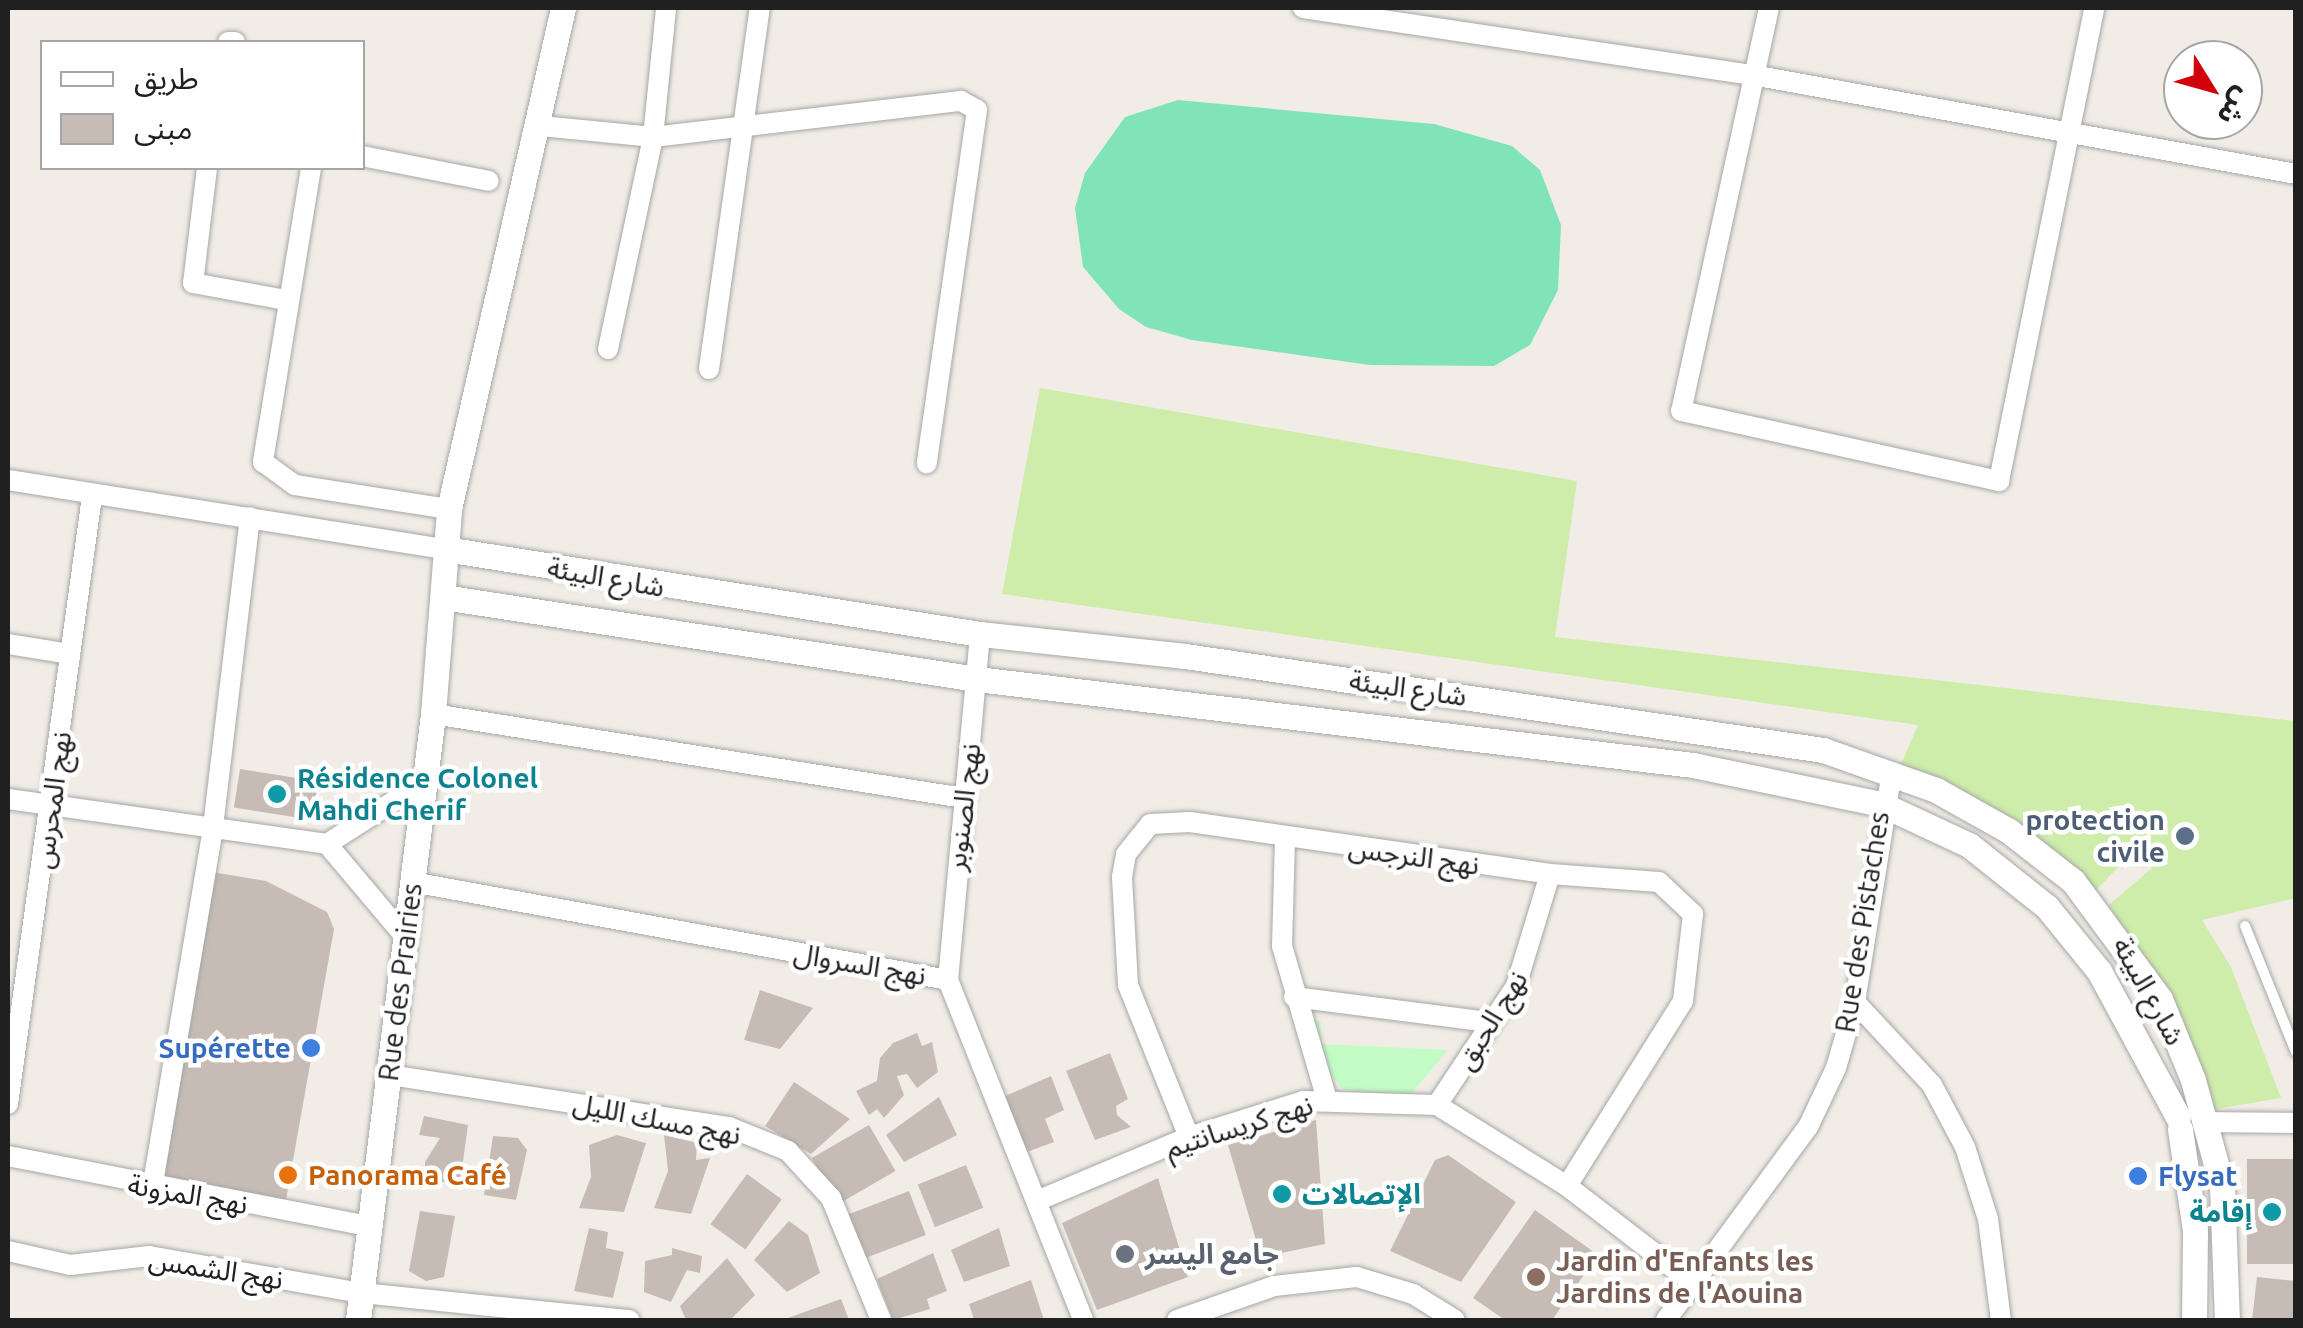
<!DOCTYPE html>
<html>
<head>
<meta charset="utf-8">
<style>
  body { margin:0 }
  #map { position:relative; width:2303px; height:1328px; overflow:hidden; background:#f1ede6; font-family:Ubuntu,"Noto Sans Arabic",sans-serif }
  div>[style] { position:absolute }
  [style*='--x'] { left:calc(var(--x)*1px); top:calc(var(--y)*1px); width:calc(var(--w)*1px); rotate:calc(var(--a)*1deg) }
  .grass>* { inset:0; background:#ceedaa }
  .park>* { inset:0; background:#c2fcc4 }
  .pitch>* { inset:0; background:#81e4b9 }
  .building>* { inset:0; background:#c6bcb5; transform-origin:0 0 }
  .roads { filter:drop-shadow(0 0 2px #a7a7a7) drop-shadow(0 0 2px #a7a7a7) }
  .service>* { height:10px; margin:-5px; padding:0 5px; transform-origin:5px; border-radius:5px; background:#fff }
  .minor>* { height:20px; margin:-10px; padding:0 10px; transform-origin:10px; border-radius:10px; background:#fff }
  .tertiary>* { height:25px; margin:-12.5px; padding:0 12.5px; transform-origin:12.5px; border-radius:12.5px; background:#fff }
  .dots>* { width:28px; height:28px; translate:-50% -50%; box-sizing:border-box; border:5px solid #fff; border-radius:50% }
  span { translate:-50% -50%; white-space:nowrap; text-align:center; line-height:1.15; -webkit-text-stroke:9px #fff; paint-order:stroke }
  .street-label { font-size:28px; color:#202020 }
  .culture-label { font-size:28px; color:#0d838f; font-weight:700 }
  .left { translate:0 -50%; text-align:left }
  .right { translate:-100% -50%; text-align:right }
  .service-label { font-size:28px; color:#4e5e75; font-weight:700 }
  .shop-label { font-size:28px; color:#366cbe; font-weight:700 }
  .food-label { font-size:28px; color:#c56008; font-weight:700 }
  .worship-label { font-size:28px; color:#5b616d; font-weight:700 }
  .education-label { font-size:28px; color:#785e54; font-weight:700 }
  .frame { position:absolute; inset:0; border:10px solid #202020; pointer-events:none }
  .legend { position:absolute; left:40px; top:40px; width:325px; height:130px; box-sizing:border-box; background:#fff; border:2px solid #a6a6a6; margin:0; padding:12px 18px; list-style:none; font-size:30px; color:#202020 }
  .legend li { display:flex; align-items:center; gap:20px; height:50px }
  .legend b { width:50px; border:2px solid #a6a6a6 }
  .north { position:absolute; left:2163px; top:40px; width:100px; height:100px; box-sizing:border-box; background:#fff; border:2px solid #a6a6a6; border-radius:50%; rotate:127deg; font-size:28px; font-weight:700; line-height:40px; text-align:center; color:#202020 }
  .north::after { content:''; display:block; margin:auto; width:35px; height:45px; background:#d1000a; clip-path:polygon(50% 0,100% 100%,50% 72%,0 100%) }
</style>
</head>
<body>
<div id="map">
  <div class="grass">
    <div style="clip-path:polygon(1040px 388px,1577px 481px,1555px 637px,2295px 721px,2295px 898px,2202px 920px,2231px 967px,2281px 1098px,2215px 1109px,2167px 994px,2109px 905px,2160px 861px,2143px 842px,2096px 890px,1969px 795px,1901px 764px,1918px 725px,1002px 594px)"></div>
  </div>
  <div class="park">
    <div style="clip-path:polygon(1313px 1021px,1320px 1021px,1321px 1044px,1448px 1050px,1410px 1095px,1343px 1090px,1318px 1056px)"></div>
  </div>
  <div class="pitch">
    <div style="clip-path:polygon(1178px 100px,1434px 124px,1512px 146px,1540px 170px,1561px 225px,1558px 290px,1530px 345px,1494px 366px,1370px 365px,1192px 340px,1146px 327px,1119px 309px,1083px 267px,1075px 208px,1085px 173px,1125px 117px)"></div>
  </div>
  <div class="building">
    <div style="left:240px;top:769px;width:80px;height:39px;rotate:9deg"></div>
    <div style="clip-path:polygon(212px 872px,266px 881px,327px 912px,334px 929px,286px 1200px,158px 1178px)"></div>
    <div style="clip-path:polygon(760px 990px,813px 1008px,780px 1049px,744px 1040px)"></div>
    <div style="clip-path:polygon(917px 1033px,922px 1046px,932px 1042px,938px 1072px,917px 1088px,907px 1074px,897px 1076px,904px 1095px,884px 1118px,877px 1109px,869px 1115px,856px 1091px,877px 1081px,880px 1058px,893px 1043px)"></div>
    <div style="clip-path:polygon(1110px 1053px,1128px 1099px,1116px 1106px,1117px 1115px,1131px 1127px,1095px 1140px,1066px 1071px)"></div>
    <div style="clip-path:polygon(1051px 1076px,1064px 1110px,1045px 1119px,1054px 1142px,1024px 1153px,1003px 1097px)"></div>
    <div style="clip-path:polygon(794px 1082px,850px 1119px,811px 1154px,765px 1126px)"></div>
    <div style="clip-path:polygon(939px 1097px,957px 1135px,904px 1162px,886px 1135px)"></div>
    <div style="clip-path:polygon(424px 1116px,468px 1125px,460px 1183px,425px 1181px,425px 1162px,440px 1138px,419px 1135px)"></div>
    <div style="clip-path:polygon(1316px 1120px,1325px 1244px,1261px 1257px,1228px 1145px)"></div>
    <div style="left:869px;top:1125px;width:53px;height:66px;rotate:60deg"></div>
    <div style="clip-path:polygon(617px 1135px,646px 1143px,624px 1212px,579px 1208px,591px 1177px,589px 1145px)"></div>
    <div style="clip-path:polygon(664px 1135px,697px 1143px,696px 1160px,710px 1158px,691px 1214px,654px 1208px,668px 1171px)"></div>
    <div style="clip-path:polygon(493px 1136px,518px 1138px,527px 1150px,516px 1200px,484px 1195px)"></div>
    <div style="clip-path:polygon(1448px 1155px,1516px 1202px,1461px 1282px,1390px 1251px,1435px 1160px)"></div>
    <div style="left:2296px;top:1159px;width:105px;height:49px;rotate:90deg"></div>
    <div style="left:966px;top:1165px;width:46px;height:52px;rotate:68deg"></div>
    <div style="left:747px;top:1174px;width:43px;height:62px;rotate:36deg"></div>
    <div style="clip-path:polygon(1158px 1178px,1188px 1277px,1097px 1310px,1062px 1223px)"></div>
    <div style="left:909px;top:1191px;width:47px;height:66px;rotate:69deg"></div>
    <div style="clip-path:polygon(1535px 1210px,1598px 1255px,1552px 1320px,1505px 1320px,1473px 1298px)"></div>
    <div style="clip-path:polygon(420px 1211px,455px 1216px,444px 1277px,426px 1281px,409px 1271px)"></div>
    <div style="clip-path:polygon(789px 1221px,808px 1235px,820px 1273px,787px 1292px,754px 1260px)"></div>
    <div style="clip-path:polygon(589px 1228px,608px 1232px,606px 1248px,624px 1252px,613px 1298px,574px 1291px)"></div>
    <div style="clip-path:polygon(999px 1228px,1010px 1266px,964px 1282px,951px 1250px)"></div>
    <div style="clip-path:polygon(672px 1248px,702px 1256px,700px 1273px,687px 1270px,671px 1302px,644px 1292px,645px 1261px,672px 1255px)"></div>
    <div style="clip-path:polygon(933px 1253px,947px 1291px,927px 1299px,930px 1309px,893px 1320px,877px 1279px)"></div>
    <div style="clip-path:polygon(727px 1258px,755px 1295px,730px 1320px,686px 1320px,680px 1306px)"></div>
    <div style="clip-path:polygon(2257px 1277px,2296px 1281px,2296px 1320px,2252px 1320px)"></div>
    <div style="clip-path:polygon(1031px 1280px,1044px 1320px,974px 1320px,969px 1304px)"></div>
    <div style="clip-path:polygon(841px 1299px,849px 1320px,782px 1320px)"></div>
  </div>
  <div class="roads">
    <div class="service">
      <div style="--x:2245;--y:926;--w:136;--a:68"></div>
    </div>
    <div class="minor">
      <div style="--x:1303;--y:8;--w:460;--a:8.5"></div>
      <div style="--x:1758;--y:76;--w:547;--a:10.32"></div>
      <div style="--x:1769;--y:8;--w:412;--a:102.3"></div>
      <div style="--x:1681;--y:411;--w:326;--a:12.4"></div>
      <div style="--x:1999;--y:481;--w:482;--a:-78.6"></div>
      <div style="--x:228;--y:42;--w:7;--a:0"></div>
      <div style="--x:541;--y:126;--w:113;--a:5.6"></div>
      <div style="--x:653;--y:137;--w:310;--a:-6.7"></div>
      <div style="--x:961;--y:101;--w:18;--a:29"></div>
      <div style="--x:977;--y:110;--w:357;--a:98.1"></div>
      <div style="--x:362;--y:156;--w:129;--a:11.1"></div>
      <div style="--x:207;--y:168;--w:116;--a:96.9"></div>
      <div style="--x:193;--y:283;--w:95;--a:10.4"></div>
      <div style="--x:311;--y:168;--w:298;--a:99.3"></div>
      <div style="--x:263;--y:462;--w:39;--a:36"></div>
      <div style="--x:295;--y:485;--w:156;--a:8.9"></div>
      <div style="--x:608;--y:349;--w:217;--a:-78"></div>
      <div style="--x:653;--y:137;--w:130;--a:-84.2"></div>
      <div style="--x:709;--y:369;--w:365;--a:-82"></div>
      <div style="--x:8;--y:480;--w:442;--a:9"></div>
      <div style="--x:8;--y:644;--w:63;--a:9.2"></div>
      <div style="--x:433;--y:714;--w:538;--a:8.99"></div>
      <div style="--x:8;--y:799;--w:322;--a:8"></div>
      <div style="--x:327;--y:844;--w:115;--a:-32.6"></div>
      <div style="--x:1285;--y:839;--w:107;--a:91.6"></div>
      <div style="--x:1282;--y:946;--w:160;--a:73.7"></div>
      <div style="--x:327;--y:844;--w:116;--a:49.9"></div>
      <div style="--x:412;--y:882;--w:545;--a:10.36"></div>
      <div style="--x:948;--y:980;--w:366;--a:68.3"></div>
      <div style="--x:948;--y:980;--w:347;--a:-84.7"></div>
      <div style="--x:1294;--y:997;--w:197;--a:7.3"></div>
      <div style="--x:1855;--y:1002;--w:113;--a:47.1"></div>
      <div style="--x:1932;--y:1085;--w:70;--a:62"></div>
      <div style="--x:1965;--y:1147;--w:76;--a:72.3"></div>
      <div style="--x:1988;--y:1219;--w:102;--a:82.7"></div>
      <div style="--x:389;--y:1075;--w:344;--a:8.7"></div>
      <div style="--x:729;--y:1127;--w:64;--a:22.1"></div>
      <div style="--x:788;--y:1151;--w:64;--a:47.5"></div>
      <div style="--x:831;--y:1198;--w:132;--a:67.7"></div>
      <div style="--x:8;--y:1104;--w:614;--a:-82.13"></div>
      <div style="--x:1437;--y:1105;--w:143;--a:-56.4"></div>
      <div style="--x:1516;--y:986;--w:117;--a:-73.1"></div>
      <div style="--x:2204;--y:1122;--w:92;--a:0.6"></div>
      <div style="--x:1189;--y:1137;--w:164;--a:-111.9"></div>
      <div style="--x:1128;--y:985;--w:108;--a:-93.2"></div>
      <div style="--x:1122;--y:877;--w:23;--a:-80"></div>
      <div style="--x:1126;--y:854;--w:38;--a:-51"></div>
      <div style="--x:1150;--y:824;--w:40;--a:-2.9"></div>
      <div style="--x:1190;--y:822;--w:364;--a:8.2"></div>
      <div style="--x:1550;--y:874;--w:109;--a:4.2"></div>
      <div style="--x:1659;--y:882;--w:47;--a:43.3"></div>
      <div style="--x:1693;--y:914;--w:88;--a:96.6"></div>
      <div style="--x:1683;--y:1001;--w:218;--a:122.1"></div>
      <div style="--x:8;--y:1156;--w:368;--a:11"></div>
      <div style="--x:152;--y:1189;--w:367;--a:-80.4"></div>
      <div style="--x:213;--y:827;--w:312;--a:-83.2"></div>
      <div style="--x:1039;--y:1200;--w:163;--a:-22.8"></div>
      <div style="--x:1189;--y:1137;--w:120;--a:-17.5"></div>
      <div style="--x:1303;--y:1101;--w:134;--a:1.7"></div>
      <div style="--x:1437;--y:1105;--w:153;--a:31.9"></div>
      <div style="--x:1567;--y:1186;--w:159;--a:37.6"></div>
      <div style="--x:8;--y:1251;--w:64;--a:12.7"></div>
      <div style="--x:70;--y:1265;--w:80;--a:-6.5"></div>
      <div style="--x:149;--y:1256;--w:216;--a:9.9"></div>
      <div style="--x:362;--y:1293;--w:269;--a:5.8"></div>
      <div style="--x:1177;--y:1320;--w:103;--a:-19.3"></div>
      <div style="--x:1274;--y:1286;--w:83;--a:-6.2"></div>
      <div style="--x:1357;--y:1277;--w:59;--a:16.9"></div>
      <div style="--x:1413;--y:1294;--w:49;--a:31.8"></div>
      <div style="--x:1666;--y:1320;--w:240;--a:-53.7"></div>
      <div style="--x:1808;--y:1127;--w:65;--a:-64.6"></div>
      <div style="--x:1836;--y:1068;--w:69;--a:-73.9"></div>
      <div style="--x:1855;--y:1002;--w:233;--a:-80.9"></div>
    </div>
    <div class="tertiary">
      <div style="--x:445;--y:549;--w:542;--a:9.03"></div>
      <div style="--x:980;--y:634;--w:206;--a:6.1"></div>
      <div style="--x:1185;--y:656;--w:645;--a:8.38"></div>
      <div style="--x:1823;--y:750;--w:120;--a:19.5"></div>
      <div style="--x:1936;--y:790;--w:84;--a:29.3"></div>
      <div style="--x:2009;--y:831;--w:81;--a:38"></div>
      <div style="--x:2073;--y:881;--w:147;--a:53.6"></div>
      <div style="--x:2160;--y:999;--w:87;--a:67.8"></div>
      <div style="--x:2193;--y:1080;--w:110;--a:74.7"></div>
      <div style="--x:2222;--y:1186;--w:134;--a:87.9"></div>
      <div style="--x:443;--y:597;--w:540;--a:8.73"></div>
      <div style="--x:977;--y:679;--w:721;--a:6.85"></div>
      <div style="--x:1693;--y:765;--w:192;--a:11.7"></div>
      <div style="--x:1881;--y:804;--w:97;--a:25"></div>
      <div style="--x:1969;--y:845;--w:100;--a:38.5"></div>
      <div style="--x:2047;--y:907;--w:82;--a:50.9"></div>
      <div style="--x:2099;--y:971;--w:166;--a:61.6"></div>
      <div style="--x:2180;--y:1129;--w:103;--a:81.6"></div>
      <div style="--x:2195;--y:1231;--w:89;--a:90.6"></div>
      <div style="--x:358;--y:1320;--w:611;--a:-82.94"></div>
      <div style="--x:433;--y:714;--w:206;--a:-85.5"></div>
      <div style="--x:449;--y:509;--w:514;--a:-77.18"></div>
    </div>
  </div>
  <div class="dots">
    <div style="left:277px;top:794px;background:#0f9aa8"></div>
    <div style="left:2185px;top:836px;background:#5c6f8a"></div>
    <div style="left:311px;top:1048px;background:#3f7fe0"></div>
    <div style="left:288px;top:1175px;background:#e8710a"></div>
    <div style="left:2138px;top:1176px;background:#3f7fe0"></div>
    <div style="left:1282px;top:1194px;background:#0f9aa8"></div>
    <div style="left:2272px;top:1212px;background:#0f9aa8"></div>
    <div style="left:1125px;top:1254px;background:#6b7280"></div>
    <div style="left:1536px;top:1277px;background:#8d6e63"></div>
  </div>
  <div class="street-label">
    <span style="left:606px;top:577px;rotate:10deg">شارع البيئة</span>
    <span style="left:1408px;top:688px;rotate:8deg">شارع البيئة</span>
    <span style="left:52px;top:800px;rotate:-82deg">نهج المحرس</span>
    <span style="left:963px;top:807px;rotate:-83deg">نهج الصنوبر</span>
    <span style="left:1414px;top:856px;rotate:8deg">نهج النرجس</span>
    <span style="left:1862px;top:922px;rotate:-81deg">Rue des Pistaches</span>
    <span style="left:860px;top:964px;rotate:10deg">نهج السروال</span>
    <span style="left:400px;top:982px;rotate:-83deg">Rue des Prairies</span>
    <span style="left:2149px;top:991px;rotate:61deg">شارع البيئة</span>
    <span style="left:1491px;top:1020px;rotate:-58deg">نهج الحبق</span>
    <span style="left:657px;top:1119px;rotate:11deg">نهج مسك الليل</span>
    <span style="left:1239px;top:1126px;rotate:-17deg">نهج كريسانتيم</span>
    <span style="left:188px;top:1194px;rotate:10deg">نهج المزونة</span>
    <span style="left:216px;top:1269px;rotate:9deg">نهج الشمس</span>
  </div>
  <div class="culture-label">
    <span class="left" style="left:297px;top:794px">Résidence Colonel<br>Mahdi Cherif</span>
    <span class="left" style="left:1302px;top:1194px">الإتصالات</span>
    <span class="right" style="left:2252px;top:1212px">إقامة</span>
  </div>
  <div class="service-label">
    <span class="right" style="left:2165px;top:836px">protection<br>civile</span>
  </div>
  <div class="shop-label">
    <span class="right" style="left:291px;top:1048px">Supérette</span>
    <span class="left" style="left:2158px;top:1176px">Flysat</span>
  </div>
  <div class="food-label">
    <span class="left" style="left:308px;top:1175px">Panorama Café</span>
  </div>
  <div class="worship-label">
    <span class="left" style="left:1145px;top:1254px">جامع اليسر</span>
  </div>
  <div class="education-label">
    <span class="left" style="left:1556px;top:1277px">Jardin d'Enfants les<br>Jardins de l'Aouina</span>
  </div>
  <div class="frame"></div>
  <ul class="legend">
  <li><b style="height:12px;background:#fff"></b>طريق</li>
  <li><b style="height:28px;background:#c6bcb5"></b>مبنى</li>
  </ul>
  <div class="north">ش</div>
</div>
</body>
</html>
